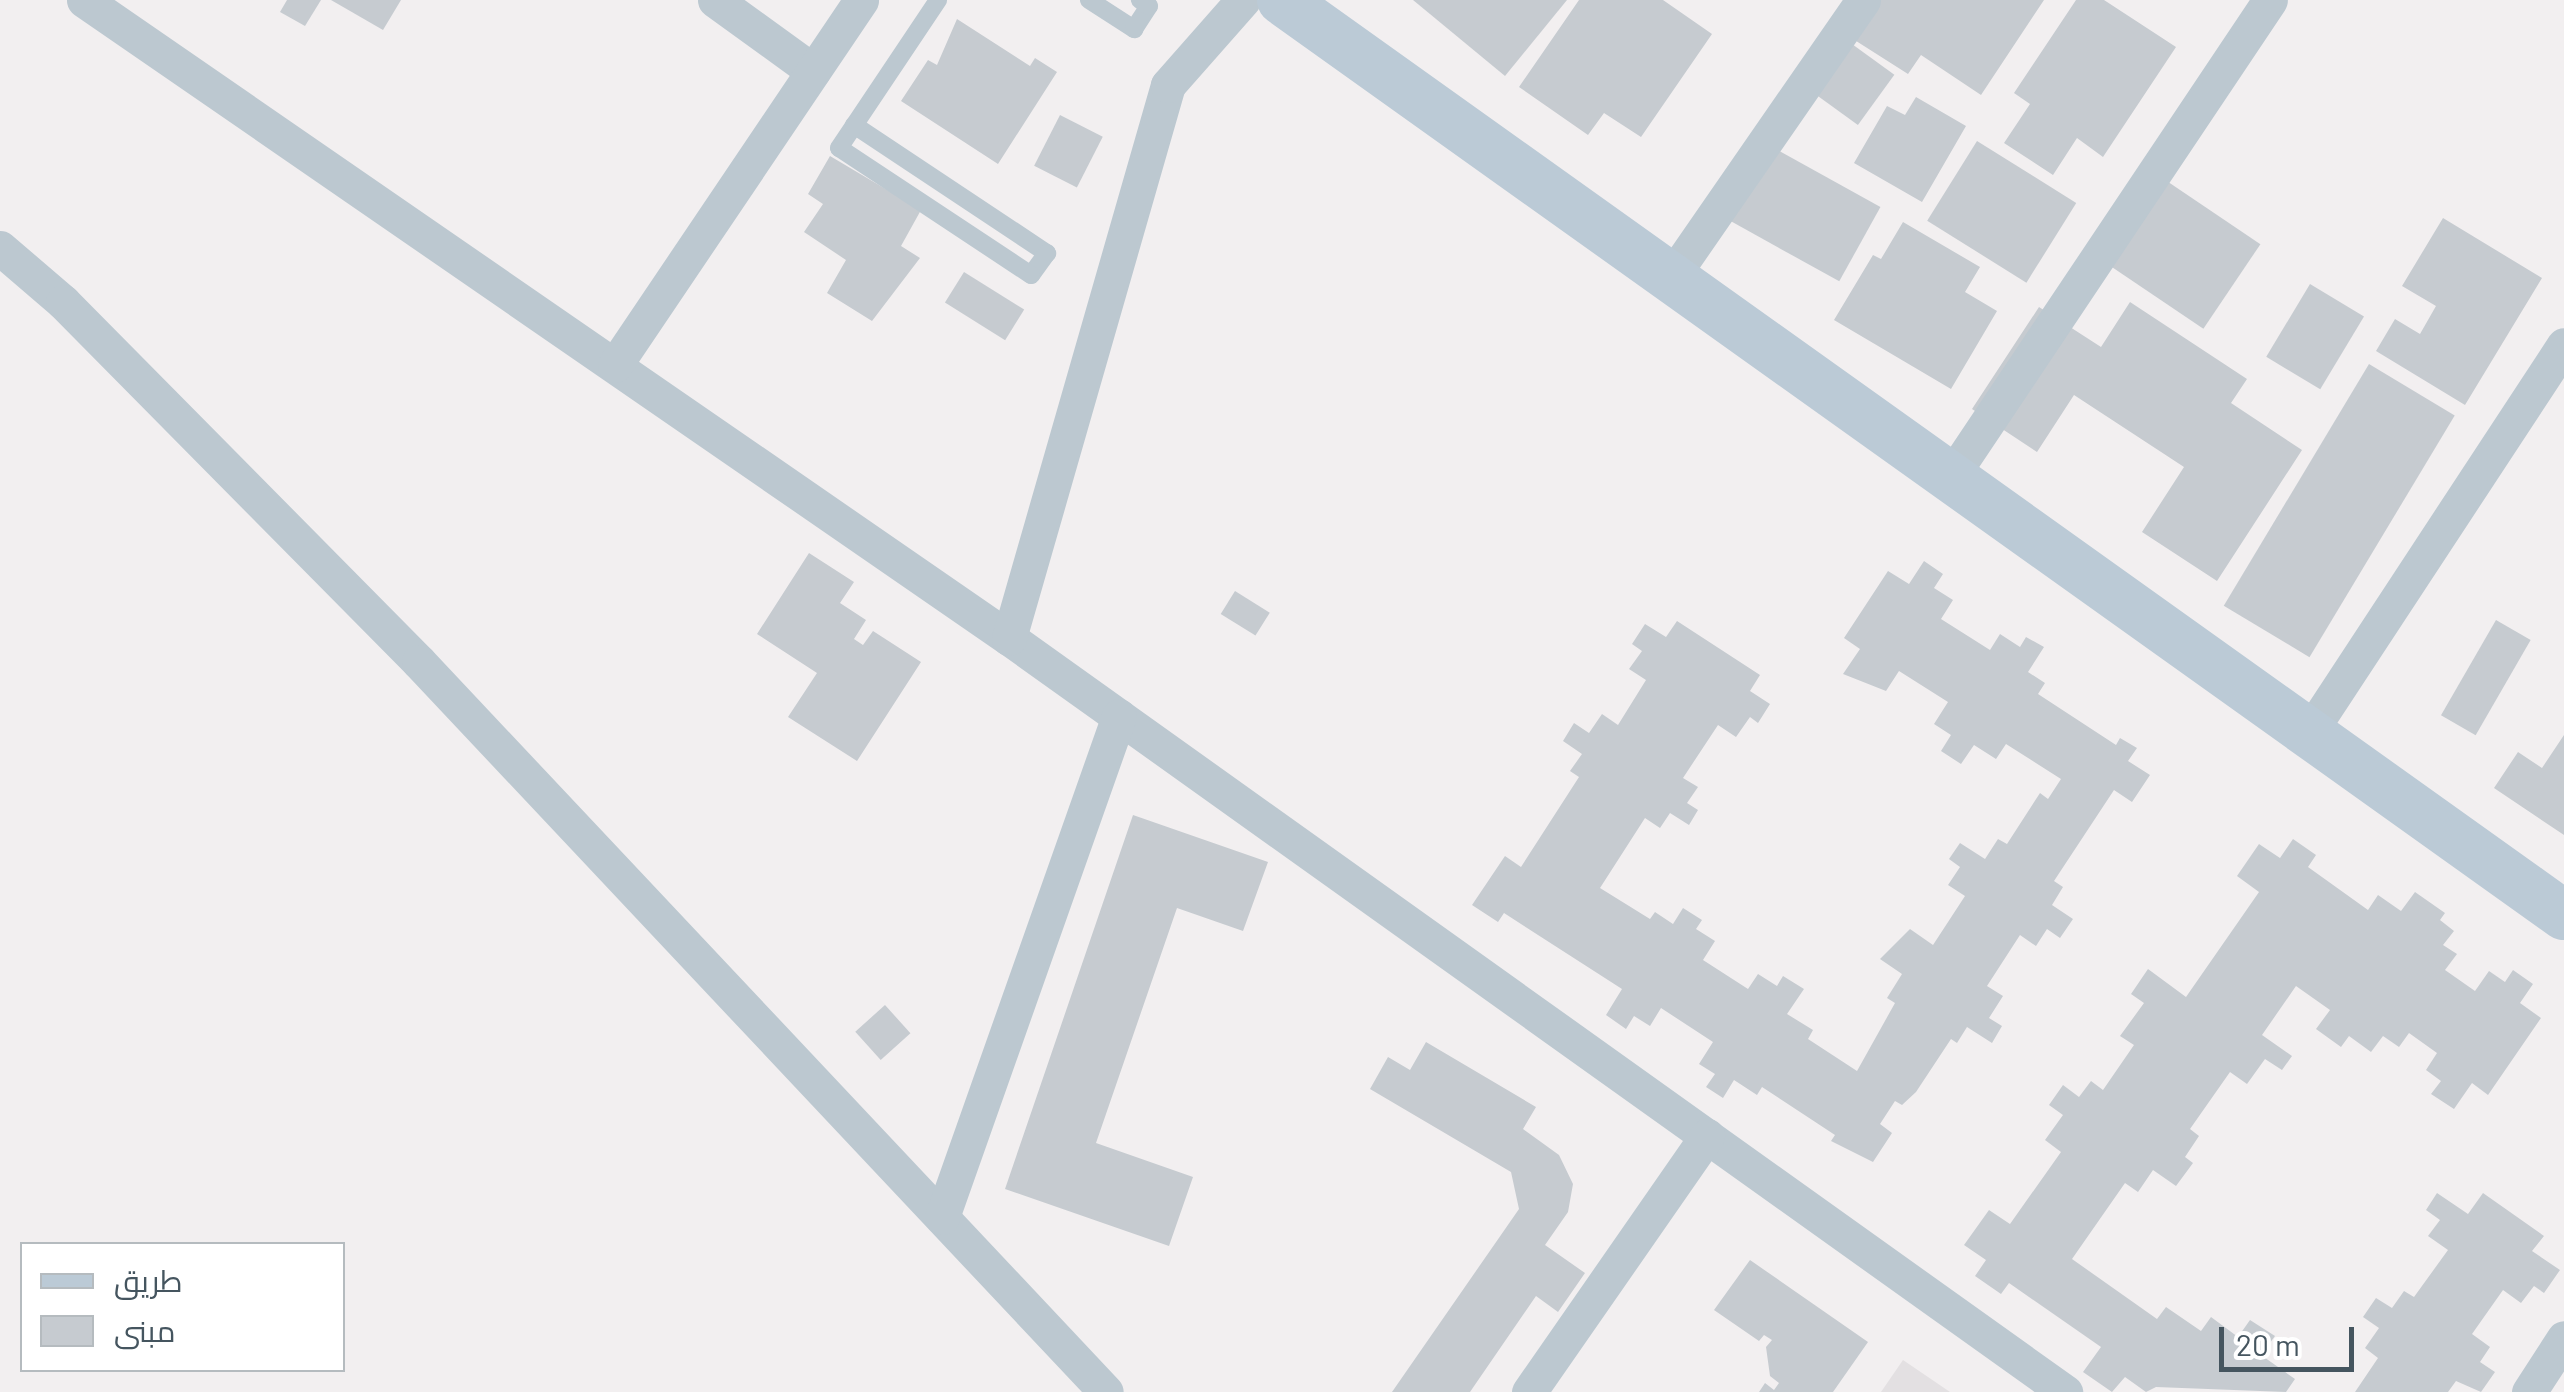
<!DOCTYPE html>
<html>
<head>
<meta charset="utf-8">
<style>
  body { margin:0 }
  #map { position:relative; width:2564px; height:1392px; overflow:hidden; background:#f2eff0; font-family:Barlow,Cairo,sans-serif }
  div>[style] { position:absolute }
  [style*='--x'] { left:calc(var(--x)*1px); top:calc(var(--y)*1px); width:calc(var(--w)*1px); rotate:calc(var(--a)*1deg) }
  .education>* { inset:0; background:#e3e0e2 }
  .building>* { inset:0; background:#c6cbd0; transform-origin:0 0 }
  .lane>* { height:18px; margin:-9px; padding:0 9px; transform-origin:9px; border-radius:9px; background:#bcc8d0 }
  .street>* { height:35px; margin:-17.5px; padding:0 17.5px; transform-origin:17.5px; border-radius:17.5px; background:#bcc8d0 }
  .secondary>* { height:50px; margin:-25px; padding:0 25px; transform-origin:25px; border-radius:25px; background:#bbcad6 }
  span { translate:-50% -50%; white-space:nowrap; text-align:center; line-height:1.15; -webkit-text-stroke:8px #fff; paint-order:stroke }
  .legend { position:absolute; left:20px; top:1242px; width:325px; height:130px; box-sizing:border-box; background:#fff; border:2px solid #b5bbbf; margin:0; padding:12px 18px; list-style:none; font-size:30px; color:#45555f }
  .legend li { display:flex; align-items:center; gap:20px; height:50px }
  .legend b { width:50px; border:2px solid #b5bbbf }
  .scale { position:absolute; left:2219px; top:1327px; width:135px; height:45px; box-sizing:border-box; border:5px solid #45555f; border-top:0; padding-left:12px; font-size:30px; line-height:35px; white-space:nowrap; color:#45555f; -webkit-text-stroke:8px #fff; paint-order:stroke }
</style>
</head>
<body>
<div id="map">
  <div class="education">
    <div style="clip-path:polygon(1903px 1360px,1950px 1392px,1881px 1392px)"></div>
  </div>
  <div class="building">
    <div style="clip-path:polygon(287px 0,321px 0,305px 26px,280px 12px)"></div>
    <div style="clip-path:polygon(331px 0,401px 0,383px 30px)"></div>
    <div style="clip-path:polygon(1413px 0,1567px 0,1505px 76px)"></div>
    <div style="clip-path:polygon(1579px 0,1663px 0,1712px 34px,1641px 137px,1604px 113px,1588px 135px,1519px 87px)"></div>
    <div style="clip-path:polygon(1863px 0,2044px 0,1981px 95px,1921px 55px,1908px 74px,1842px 32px)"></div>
    <div style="clip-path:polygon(2076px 0,2104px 0,2176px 47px,2103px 157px,2077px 138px,2053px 175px,2004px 143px,2030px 104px,2014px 93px)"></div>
    <div style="clip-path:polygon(957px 19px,1030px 66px,1035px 58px,1057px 72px,998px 164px,901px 101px,928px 60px,937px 65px)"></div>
    <div style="left:1845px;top:39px;width:61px;height:62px;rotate:36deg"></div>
    <div style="clip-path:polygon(1916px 97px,1966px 126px,1922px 202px,1854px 163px,1887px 106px,1905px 115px)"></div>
    <div style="left:1060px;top:115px;width:48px;height:57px;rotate:27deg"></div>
    <div style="left:1977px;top:141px;width:117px;height:94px;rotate:32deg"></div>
    <div style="left:1765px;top:143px;width:132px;height:85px;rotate:29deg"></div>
    <div style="clip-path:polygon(830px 156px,921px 210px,901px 246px,920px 258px,872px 321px,827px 293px,846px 260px,804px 232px,823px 204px,808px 194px)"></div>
    <div style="left:2146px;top:167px;width:138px;height:102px;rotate:34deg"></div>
    <div style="clip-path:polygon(2443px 218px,2542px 278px,2465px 405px,2376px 351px,2395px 319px,2420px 334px,2436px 306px,2402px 286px)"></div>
    <div style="clip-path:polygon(1903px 222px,1980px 267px,1965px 292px,1997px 311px,1951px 389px,1834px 320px,1873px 255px,1881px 259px)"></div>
    <div style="left:964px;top:272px;width:71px;height:36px;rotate:32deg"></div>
    <div style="left:2310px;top:284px;width:63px;height:85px;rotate:31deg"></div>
    <div style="clip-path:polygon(2130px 302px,2247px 379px,2231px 403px,2302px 450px,2217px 581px,2142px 532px,2184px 467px,2074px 395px,2037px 452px,1972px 409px,2039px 307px,2101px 347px)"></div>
    <div style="left:2369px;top:364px;width:100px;height:282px;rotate:31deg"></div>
    <div style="clip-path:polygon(809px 553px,854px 582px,840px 603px,866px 620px,854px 639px,863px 645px,873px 631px,921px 662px,857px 761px,788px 717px,817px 673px,757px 634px)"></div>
    <div style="clip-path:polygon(1924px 561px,1943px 574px,1934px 588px,1953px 600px,1941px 619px,1990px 650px,2000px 634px,2020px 647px,2026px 637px,2044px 647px,2028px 672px,2045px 683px,2038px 694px,2116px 745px,2120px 738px,2137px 748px,2128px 761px,2150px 775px,2132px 802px,2114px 790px,2054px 881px,2063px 887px,2052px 905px,2073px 919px,2060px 938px,2047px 929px,2036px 946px,2020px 935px,1987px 986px,2003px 996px,1989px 1018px,2002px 1026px,1992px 1043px,1967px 1027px,1957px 1043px,1951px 1039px,1916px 1092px,1902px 1105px,1895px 1101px,1880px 1124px,1892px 1133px,1873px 1162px,1831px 1141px,1835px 1135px,1762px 1087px,1757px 1095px,1734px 1080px,1723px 1098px,1706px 1087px,1715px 1074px,1699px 1064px,1713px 1042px,1661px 1008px,1650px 1026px,1634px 1016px,1626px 1029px,1606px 1015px,1622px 989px,1504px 913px,1498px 922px,1472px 905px,1505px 856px,1521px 867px,1579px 777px,1570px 771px,1582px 754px,1563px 741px,1574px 723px,1589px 733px,1602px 714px,1618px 725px,1646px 680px,1629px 669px,1642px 651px,1632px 644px,1645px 624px,1666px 637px,1677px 621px,1760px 675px,1750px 691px,1770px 704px,1758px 723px,1750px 717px,1736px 737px,1718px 725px,1683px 778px,1698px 787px,1687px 803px,1698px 810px,1689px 825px,1670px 813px,1660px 828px,1645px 818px,1600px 888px,1650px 919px,1655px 912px,1673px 924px,1683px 908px,1702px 920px,1696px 929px,1715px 941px,1703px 960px,1748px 989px,1758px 974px,1777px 986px,1783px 976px,1804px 989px,1787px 1014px,1813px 1030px,1808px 1039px,1857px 1071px,1895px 1003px,1887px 998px,1902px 974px,1880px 959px,1910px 929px,1933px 945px,1965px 896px,1948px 885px,1960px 867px,1949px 859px,1960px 843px,1985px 859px,1998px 839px,2007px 844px,2040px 793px,2048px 799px,2061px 779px,2006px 744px,1996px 759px,1974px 745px,1961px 764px,1941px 751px,1951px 735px,1934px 724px,1948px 702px,1899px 671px,1886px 691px,1843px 674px,1860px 649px,1844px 638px,1888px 571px,1909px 584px)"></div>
    <div style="left:1235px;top:591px;width:41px;height:27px;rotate:32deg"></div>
    <div style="left:2496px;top:620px;width:40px;height:110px;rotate:30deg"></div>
    <div style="clip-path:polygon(2564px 735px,2564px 835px,2494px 788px,2518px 752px,2542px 768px)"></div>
    <div style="clip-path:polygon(1133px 815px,1268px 862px,1243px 931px,1177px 908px,1096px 1143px,1193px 1177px,1169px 1246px,1005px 1189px)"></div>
    <div style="clip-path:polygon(2293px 839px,2316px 855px,2308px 867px,2368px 910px,2378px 895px,2401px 911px,2415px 892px,2445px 913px,2440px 920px,2454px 931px,2443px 945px,2457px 954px,2445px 970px,2475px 991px,2489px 971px,2505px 982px,2513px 970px,2533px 984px,2520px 1003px,2541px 1018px,2488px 1095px,2472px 1083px,2454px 1109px,2431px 1094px,2441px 1081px,2426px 1070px,2437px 1053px,2409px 1033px,2399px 1047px,2383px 1036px,2371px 1052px,2349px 1036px,2341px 1047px,2316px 1029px,2330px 1010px,2296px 986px,2262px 1035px,2292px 1056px,2282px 1070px,2265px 1059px,2247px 1084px,2230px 1072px,2190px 1129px,2199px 1136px,2185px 1157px,2193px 1163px,2176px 1186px,2153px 1170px,2138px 1192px,2125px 1183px,2072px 1259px,2157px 1319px,2166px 1307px,2201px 1331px,2211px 1317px,2238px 1337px,2250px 1320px,2275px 1336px,2261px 1355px,2295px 1379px,2286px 1392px,2156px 1387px,2146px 1392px,2125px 1377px,2112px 1392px,2083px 1372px,2101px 1347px,2009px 1283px,2001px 1294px,1975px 1276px,1986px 1260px,1964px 1245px,1989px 1210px,2010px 1224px,2061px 1152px,2045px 1140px,2063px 1115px,2049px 1105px,2063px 1085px,2079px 1097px,2091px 1081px,2103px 1090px,2134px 1045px,2120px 1036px,2144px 1003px,2131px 994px,2148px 969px,2186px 997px,2259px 892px,2237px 876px,2259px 844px,2280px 858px)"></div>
    <div style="left:885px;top:1005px;width:38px;height:40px;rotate:48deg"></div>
    <div style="clip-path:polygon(1426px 1042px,1536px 1107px,1523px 1129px,1559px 1155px,1573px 1184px,1568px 1212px,1545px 1245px,1585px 1273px,1558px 1312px,1536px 1296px,1470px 1392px,1392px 1392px,1519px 1209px,1511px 1172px,1370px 1089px,1388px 1057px,1410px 1070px)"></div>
    <div style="clip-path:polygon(2437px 1193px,2468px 1214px,2483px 1193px,2544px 1236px,2532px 1251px,2560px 1270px,2544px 1293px,2534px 1286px,2521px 1303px,2503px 1290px,2472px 1334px,2490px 1347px,2480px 1362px,2495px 1372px,2481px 1392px,2456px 1381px,2448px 1392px,2355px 1392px,2378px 1358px,2365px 1348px,2379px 1328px,2363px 1317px,2376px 1298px,2392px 1308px,2404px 1291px,2414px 1297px,2448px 1250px,2428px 1236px,2440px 1220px,2426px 1210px)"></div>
    <div style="clip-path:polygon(1750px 1260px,1868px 1342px,1833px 1392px,1759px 1392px,1765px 1383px,1774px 1390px,1779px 1383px,1770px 1376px,1766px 1347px,1772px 1340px,1764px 1335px,1759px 1341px,1714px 1310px)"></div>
  </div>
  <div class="lane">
    <div style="--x:1089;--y:0;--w:54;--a:32.8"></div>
    <div style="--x:1134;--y:29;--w:27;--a:-57"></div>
    <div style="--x:1149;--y:6;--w:11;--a:-146"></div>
    <div style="--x:854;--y:125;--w:232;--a:33.6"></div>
    <div style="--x:1047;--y:253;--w:27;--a:126"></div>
    <div style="--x:1031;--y:275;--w:230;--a:-146.5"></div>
    <div style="--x:839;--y:148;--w:178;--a:-56.2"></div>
  </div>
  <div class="street">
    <div style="--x:84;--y:0;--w:1124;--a:34.6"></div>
    <div style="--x:1009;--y:638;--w:1298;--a:35.53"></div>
    <div style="--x:715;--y:0;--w:121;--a:35.9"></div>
    <div style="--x:0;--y:248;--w:83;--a:40.6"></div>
    <div style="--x:63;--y:302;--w:506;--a:45.32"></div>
    <div style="--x:419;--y:662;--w:1002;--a:46.74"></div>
    <div style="--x:1670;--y:279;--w:339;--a:-55.3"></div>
    <div style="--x:615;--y:365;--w:440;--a:-56"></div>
    <div style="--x:1950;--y:478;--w:575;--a:-56.2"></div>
    <div style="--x:1009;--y:638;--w:575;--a:-73.96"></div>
    <div style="--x:1168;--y:85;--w:113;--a:-48.6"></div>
    <div style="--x:2309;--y:733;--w:464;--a:-56.7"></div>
    <div style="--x:942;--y:1217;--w:531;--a:-70.54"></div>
    <div style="--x:1529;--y:1392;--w:312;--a:-55.2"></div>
    <div style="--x:2529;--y:1392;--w:64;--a:-57.1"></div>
  </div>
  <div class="secondary">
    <div style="--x:1282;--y:0;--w:1575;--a:35.52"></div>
  </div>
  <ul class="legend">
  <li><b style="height:12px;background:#bbcad6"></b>طريق</li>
  <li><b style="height:28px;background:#c6cbd0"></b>مبنى</li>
  </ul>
  <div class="scale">20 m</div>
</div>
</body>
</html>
